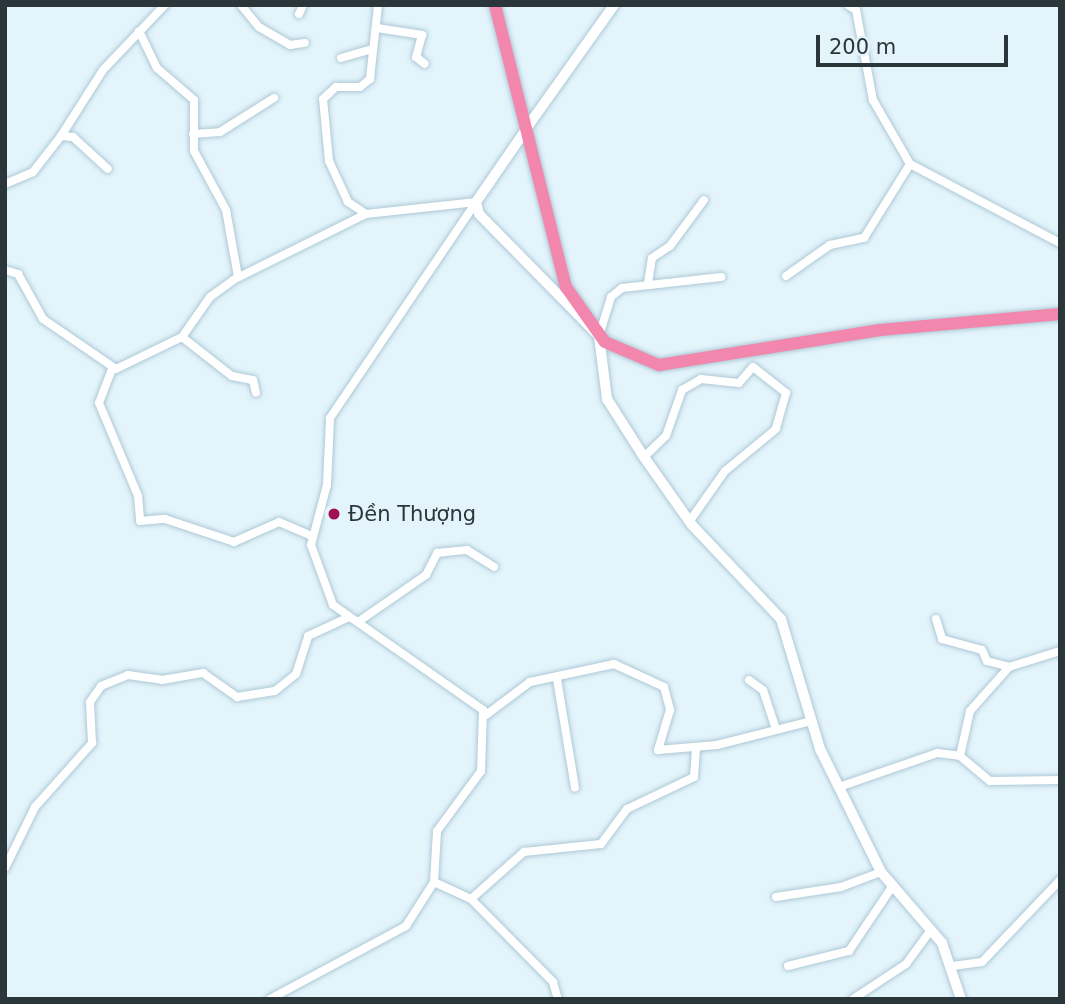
<!DOCTYPE html>
<html>
<head>
<meta charset="utf-8">
<style>
  body { margin:0 }
  #map { position:relative; width:1065px; height:1004px; overflow:hidden; background:#e3f4fb; font-family:"DejaVu Sans",sans-serif }
  div>[style] { position:absolute }
  [style*='--x'] { left:calc(var(--x)*1px); top:calc(var(--y)*1px); width:calc(var(--w)*1px); rotate:calc(var(--a)*1deg) }
  .roads { filter:drop-shadow(0 0 2px #aec9d6) drop-shadow(0 0 2px #aec9d6) }
  .minor>* { height:8px; margin:-4px; padding:0 4px; transform-origin:4px; border-radius:4px; background:#fff }
  .tertiary>* { height:10px; margin:-5px; padding:0 5px; transform-origin:5px; border-radius:5px; background:#fff }
  .trunk>* { height:12px; margin:-6px; padding:0 6px; transform-origin:6px; border-radius:6px; background:#f386ac }
  .dots>* { width:19px; height:19px; translate:-50% -50%; box-sizing:border-box; border:4px solid #e3f4fb; border-radius:50% }
  span { translate:-50% -50%; white-space:nowrap; text-align:center; line-height:1.15; -webkit-text-stroke:7px #e3f4fb; paint-order:stroke }
  .poi-label { font-size:21px; color:#2b363b }
  .left { translate:0 -50%; text-align:left }
  .frame { position:absolute; inset:0; border:7px solid #2b363b; pointer-events:none }
  .scale { position:absolute; left:816px; top:35px; width:192px; height:32px; box-sizing:border-box; border:4px solid #2b363b; border-top:0; padding-left:9px; font-size:21px; line-height:24px; white-space:nowrap; color:#2b363b; -webkit-text-stroke:5px #e3f4fb; paint-order:stroke }
</style>
</head>
<body>
<div id="map">
  <div class="roads">
    <div class="minor">
      <div style="--x:241;--y:5;--w:28;--a:51"></div>
      <div style="--x:259;--y:27;--w:36;--a:30"></div>
      <div style="--x:290;--y:45;--w:15;--a:-8"></div>
      <div style="--x:848;--y:5;--w:9;--a:32"></div>
      <div style="--x:856;--y:10;--w:92;--a:79.3"></div>
      <div style="--x:873;--y:100;--w:74;--a:60"></div>
      <div style="--x:910;--y:164;--w:170;--a:27.8"></div>
      <div style="--x:299;--y:14;--w:10;--a:-66"></div>
      <div style="--x:377;--y:28;--w:46;--a:8.8"></div>
      <div style="--x:422;--y:35;--w:23;--a:105"></div>
      <div style="--x:416;--y:57;--w:11;--a:38"></div>
      <div style="--x:139;--y:31;--w:41;--a:64.1"></div>
      <div style="--x:157;--y:68;--w:49;--a:40.9"></div>
      <div style="--x:194;--y:100;--w:51;--a:90"></div>
      <div style="--x:194;--y:151;--w:67;--a:61.5"></div>
      <div style="--x:226;--y:210;--w:68;--a:79.8"></div>
      <div style="--x:341;--y:58;--w:33;--a:-16"></div>
      <div style="--x:193;--y:134;--w:27;--a:-4"></div>
      <div style="--x:220;--y:132;--w:64;--a:-32.2"></div>
      <div style="--x:61;--y:136;--w:78;--a:-57.5"></div>
      <div style="--x:103;--y:70;--w:90;--a:-46.4"></div>
      <div style="--x:5;--y:184;--w:30;--a:-23"></div>
      <div style="--x:33;--y:172;--w:46;--a:-52.1"></div>
      <div style="--x:61;--y:136;--w:12;--a:5"></div>
      <div style="--x:73;--y:137;--w:47;--a:42.4"></div>
      <div style="--x:366;--y:214;--w:22;--a:-146"></div>
      <div style="--x:348;--y:202;--w:45;--a:-114.9"></div>
      <div style="--x:329;--y:161;--w:62;--a:-95.5"></div>
      <div style="--x:323;--y:99;--w:18;--a:-43"></div>
      <div style="--x:336;--y:87;--w:24;--a:0"></div>
      <div style="--x:360;--y:87;--w:13;--a:-39"></div>
      <div style="--x:370;--y:79;--w:74;--a:-83.8"></div>
      <div style="--x:5;--y:270;--w:14;--a:17"></div>
      <div style="--x:18;--y:274;--w:51;--a:60.9"></div>
      <div style="--x:43;--y:319;--w:88;--a:34.4"></div>
      <div style="--x:116;--y:369;--w:73;--a:-25.9"></div>
      <div style="--x:182;--y:337;--w:49;--a:-55"></div>
      <div style="--x:210;--y:297;--w:29;--a:-36"></div>
      <div style="--x:233;--y:280;--w:148;--a:-26.4"></div>
      <div style="--x:366;--y:214;--w:111;--a:-6.2"></div>
      <div style="--x:786;--y:276;--w:54;--a:-35.2"></div>
      <div style="--x:830;--y:245;--w:35;--a:-12"></div>
      <div style="--x:864;--y:238;--w:87;--a:-58.1"></div>
      <div style="--x:648;--y:283;--w:25;--a:-81"></div>
      <div style="--x:652;--y:258;--w:22;--a:-34"></div>
      <div style="--x:670;--y:246;--w:57;--a:-53.5"></div>
      <div style="--x:599;--y:336;--w:41;--a:-72.9"></div>
      <div style="--x:611;--y:297;--w:14;--a:-39"></div>
      <div style="--x:622;--y:288;--w:100;--a:-6.3"></div>
      <div style="--x:182;--y:337;--w:63;--a:38"></div>
      <div style="--x:232;--y:376;--w:21;--a:11"></div>
      <div style="--x:253;--y:380;--w:13;--a:77"></div>
      <div style="--x:112;--y:369;--w:36;--a:111"></div>
      <div style="--x:99;--y:403;--w:101;--a:67.2"></div>
      <div style="--x:138;--y:496;--w:25;--a:85"></div>
      <div style="--x:140;--y:521;--w:25;--a:-5"></div>
      <div style="--x:165;--y:519;--w:73;--a:18.4"></div>
      <div style="--x:234;--y:542;--w:49;--a:-24"></div>
      <div style="--x:279;--y:522;--w:36;--a:23"></div>
      <div style="--x:644;--y:457;--w:30;--a:-44"></div>
      <div style="--x:666;--y:436;--w:49;--a:-70.8"></div>
      <div style="--x:682;--y:390;--w:22;--a:-30"></div>
      <div style="--x:701;--y:379;--w:38;--a:6"></div>
      <div style="--x:739;--y:383;--w:21;--a:-49"></div>
      <div style="--x:753;--y:367;--w:42;--a:38.2"></div>
      <div style="--x:786;--y:393;--w:37;--a:106"></div>
      <div style="--x:776;--y:429;--w:66;--a:140.5"></div>
      <div style="--x:725;--y:471;--w:62;--a:125.2"></div>
      <div style="--x:936;--y:619;--w:21;--a:73"></div>
      <div style="--x:942;--y:639;--w:41;--a:15.4"></div>
      <div style="--x:982;--y:650;--w:12;--a:66"></div>
      <div style="--x:987;--y:661;--w:23;--a:15"></div>
      <div style="--x:358;--y:622;--w:83;--a:-34.7"></div>
      <div style="--x:426;--y:575;--w:25;--a:-63"></div>
      <div style="--x:437;--y:553;--w:30;--a:-6"></div>
      <div style="--x:467;--y:550;--w:32;--a:32"></div>
      <div style="--x:557;--y:679;--w:110;--a:80.6"></div>
      <div style="--x:749;--y:680;--w:17;--a:36"></div>
      <div style="--x:763;--y:690;--w:41;--a:71.6"></div>
      <div style="--x:486;--y:715;--w:55;--a:-36.9"></div>
      <div style="--x:530;--y:682;--w:86;--a:-12.1"></div>
      <div style="--x:614;--y:664;--w:55;--a:24.7"></div>
      <div style="--x:664;--y:687;--w:24;--a:75"></div>
      <div style="--x:670;--y:710;--w:42;--a:106.7"></div>
      <div style="--x:658;--y:750;--w:59;--a:-4.8"></div>
      <div style="--x:717;--y:745;--w:94;--a:-14.2"></div>
      <div style="--x:960;--y:756;--w:46;--a:-77.5"></div>
      <div style="--x:970;--y:711;--w:59;--a:-48.4"></div>
      <div style="--x:1009;--y:667;--w:53;--a:-17.4"></div>
      <div style="--x:839;--y:787;--w:104;--a:-19.1"></div>
      <div style="--x:937;--y:753;--w:23;--a:7"></div>
      <div style="--x:960;--y:756;--w:39;--a:40"></div>
      <div style="--x:990;--y:781;--w:70;--a:-0.8"></div>
      <div style="--x:5;--y:868;--w:68;--a:-63.8"></div>
      <div style="--x:35;--y:807;--w:86;--a:-48.3"></div>
      <div style="--x:92;--y:743;--w:41;--a:-92.8"></div>
      <div style="--x:90;--y:702;--w:19;--a:-55"></div>
      <div style="--x:101;--y:686;--w:29;--a:-22"></div>
      <div style="--x:128;--y:675;--w:34;--a:8"></div>
      <div style="--x:162;--y:680;--w:42;--a:-9.7"></div>
      <div style="--x:203;--y:673;--w:42;--a:35.2"></div>
      <div style="--x:237;--y:697;--w:38;--a:-9"></div>
      <div style="--x:275;--y:691;--w:27;--a:-39"></div>
      <div style="--x:296;--y:674;--w:40;--a:-72"></div>
      <div style="--x:308;--y:636;--w:45;--a:-24.9"></div>
      <div style="--x:434;--y:882;--w:41;--a:24.7"></div>
      <div style="--x:471;--y:899;--w:117;--a:45.3"></div>
      <div style="--x:553;--y:982;--w:18;--a:74"></div>
      <div style="--x:776;--y:897;--w:66;--a:-8.7"></div>
      <div style="--x:841;--y:887;--w:43;--a:-20.6"></div>
      <div style="--x:471;--y:899;--w:71;--a:-41.6"></div>
      <div style="--x:524;--y:852;--w:77;--a:-5.9"></div>
      <div style="--x:601;--y:844;--w:44;--a:-53.4"></div>
      <div style="--x:627;--y:809;--w:74;--a:-25.5"></div>
      <div style="--x:694;--y:777;--w:28;--a:-86"></div>
      <div style="--x:788;--y:966;--w:63;--a:-13.8"></div>
      <div style="--x:849;--y:951;--w:77;--a:-56.1"></div>
      <div style="--x:953;--y:966;--w:29;--a:-8"></div>
      <div style="--x:982;--y:962;--w:113;--a:-46.4"></div>
      <div style="--x:270;--y:999;--w:154;--a:-28.2"></div>
      <div style="--x:406;--y:926;--w:52;--a:-57.5"></div>
      <div style="--x:434;--y:882;--w:51;--a:-86.6"></div>
      <div style="--x:437;--y:831;--w:74;--a:-53.7"></div>
      <div style="--x:481;--y:771;--w:61;--a:-88.1"></div>
      <div style="--x:483;--y:710;--w:183;--a:-145"></div>
      <div style="--x:333;--y:605;--w:64;--a:-110.1"></div>
      <div style="--x:311;--y:545;--w:62;--a:-75.1"></div>
      <div style="--x:327;--y:485;--w:67;--a:-87.4"></div>
      <div style="--x:330;--y:418;--w:261;--a:-55.9"></div>
      <div style="--x:853;--y:999;--w:64;--a:-33.4"></div>
      <div style="--x:906;--y:964;--w:42;--a:-53.7"></div>
    </div>
    <div class="tertiary">
      <div style="--x:528;--y:126;--w:148;--a:-54.6"></div>
      <div style="--x:525;--y:131;--w:86;--a:124.6"></div>
      <div style="--x:476;--y:202;--w:12;--a:76"></div>
      <div style="--x:479;--y:214;--w:171;--a:45.5"></div>
      <div style="--x:599;--y:336;--w:64;--a:82.8"></div>
      <div style="--x:607;--y:399;--w:69;--a:57.5"></div>
      <div style="--x:644;--y:457;--w:83;--a:54.8"></div>
      <div style="--x:692;--y:525;--w:129;--a:46.6"></div>
      <div style="--x:781;--y:619;--w:136;--a:73.3"></div>
      <div style="--x:820;--y:749;--w:137;--a:63.6"></div>
      <div style="--x:881;--y:872;--w:94;--a:49.3"></div>
      <div style="--x:942;--y:943;--w:59;--a:71.3"></div>
    </div>
    <div class="trunk">
      <div style="--x:495;--y:5;--w:291;--a:75.9"></div>
      <div style="--x:566;--y:287;--w:67;--a:54.7"></div>
      <div style="--x:605;--y:342;--w:59;--a:23.1"></div>
      <div style="--x:659;--y:365;--w:224;--a:-9"></div>
      <div style="--x:880;--y:330;--w:181;--a:-5.1"></div>
    </div>
  </div>
  <div class="dots">
    <div style="left:334px;top:514px;background:#a10e54"></div>
  </div>
  <div class="poi-label">
    <span class="left" style="left:348px;top:514px">Đền Thượng</span>
  </div>
  <div class="frame"></div>
  <div class="scale">200 m</div>
</div>
</body>
</html>
